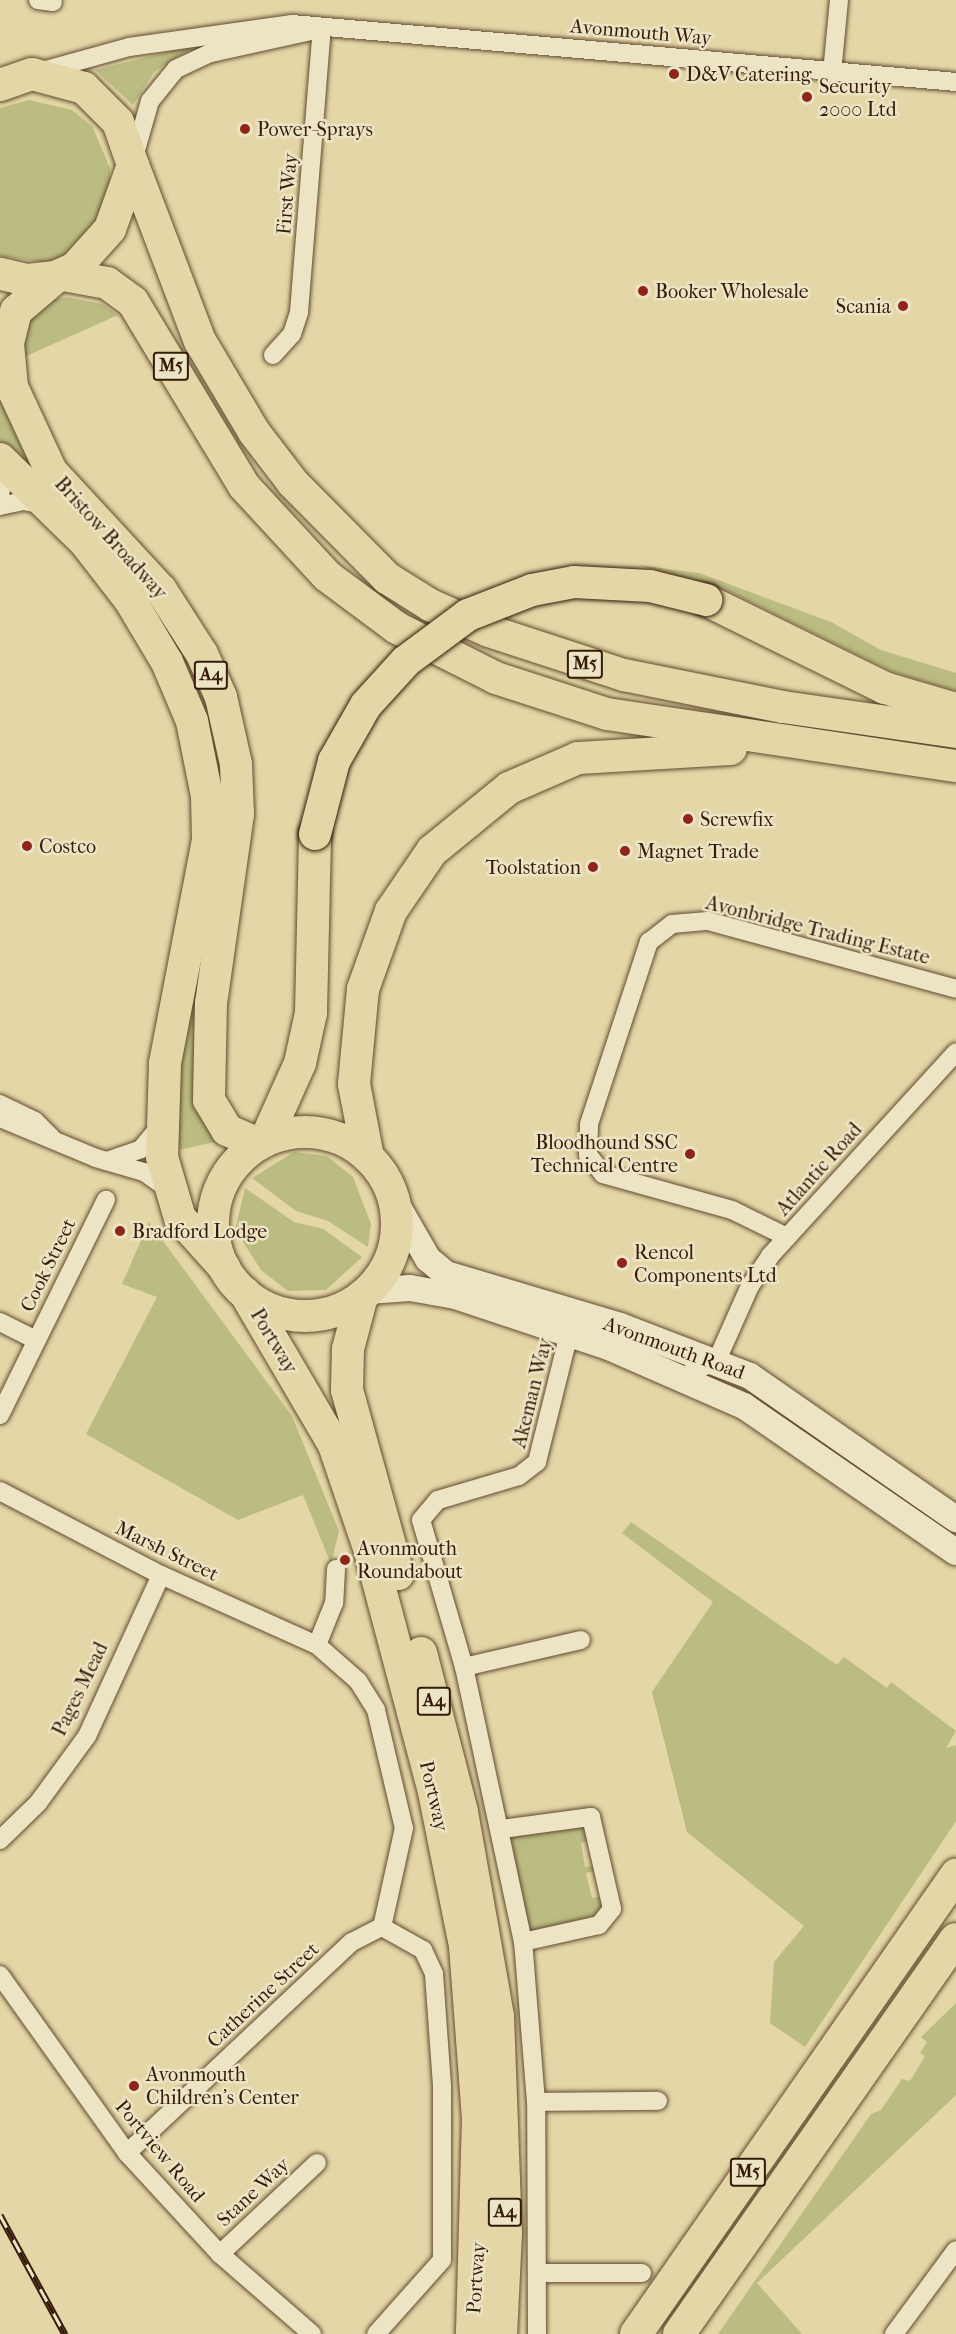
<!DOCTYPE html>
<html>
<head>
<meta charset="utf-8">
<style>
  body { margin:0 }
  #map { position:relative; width:956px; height:2334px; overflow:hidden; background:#e4d6a6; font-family:"IM FELL French Canon",serif }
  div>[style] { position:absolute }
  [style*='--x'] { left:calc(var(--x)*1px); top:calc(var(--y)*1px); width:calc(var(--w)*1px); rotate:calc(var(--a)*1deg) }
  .green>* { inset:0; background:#bbbc82 }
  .roads { filter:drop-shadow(0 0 2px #624a30) drop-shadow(0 0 2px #624a30) }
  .street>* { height:18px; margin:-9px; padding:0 9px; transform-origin:9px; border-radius:9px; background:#ede4c5 }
  .secondary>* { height:26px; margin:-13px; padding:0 13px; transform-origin:13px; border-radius:13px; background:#ede4c5 }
  .highway>* { height:32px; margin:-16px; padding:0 16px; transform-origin:16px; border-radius:16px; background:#e4d6a6 }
  .highway>.ring { margin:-16px; padding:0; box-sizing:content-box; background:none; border:32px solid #e4d6a6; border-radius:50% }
  .rail>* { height:7px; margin-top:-3.5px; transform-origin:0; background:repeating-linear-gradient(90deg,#ede4c5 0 14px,#361b09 0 28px); box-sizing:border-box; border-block:2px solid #361b09 }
  .bridges { filter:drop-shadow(0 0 2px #361b09) drop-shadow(0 0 2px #361b09) }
  .highway-bridge>* { height:32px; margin:-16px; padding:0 16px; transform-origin:16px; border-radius:16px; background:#e4d6a6 }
  .dots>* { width:16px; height:16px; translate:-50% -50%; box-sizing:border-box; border:3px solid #ede4c5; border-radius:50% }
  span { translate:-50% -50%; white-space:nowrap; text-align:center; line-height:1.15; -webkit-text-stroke:5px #ede4c5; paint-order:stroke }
  .shield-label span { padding:2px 4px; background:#ede4c5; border:2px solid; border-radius:4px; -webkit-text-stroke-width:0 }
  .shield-label { font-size:18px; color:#361b09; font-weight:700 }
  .street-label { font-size:20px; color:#361b09 }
  .poi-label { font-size:20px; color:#361b09 }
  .left { translate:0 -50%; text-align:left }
  .right { translate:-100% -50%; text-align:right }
</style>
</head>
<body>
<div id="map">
  <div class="green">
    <div style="clip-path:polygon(196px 45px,154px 72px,133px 105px,95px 70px)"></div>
    <div style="clip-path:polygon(29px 100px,72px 110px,92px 126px,110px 168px,110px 185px,95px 222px,64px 256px,49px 263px,0 256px,0 108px)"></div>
    <div style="clip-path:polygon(67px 297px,102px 304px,118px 315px,22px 358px,28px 321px,51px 300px)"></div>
    <div style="clip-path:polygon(0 381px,172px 623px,159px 631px,0 443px)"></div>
    <div style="clip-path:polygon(637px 565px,699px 573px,831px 622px,881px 650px,956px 673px,956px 691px,893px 672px,718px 586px)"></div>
    <div style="clip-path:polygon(189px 652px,223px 736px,220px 1141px,174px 1151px,171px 1098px,206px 917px,175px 659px)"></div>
    <div style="clip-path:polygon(294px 1152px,327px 1156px,353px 1177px,371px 1224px,368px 1247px,328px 1221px,296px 1211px,252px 1178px)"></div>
    <div style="clip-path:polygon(245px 1188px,294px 1222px,323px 1229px,362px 1257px,326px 1290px,288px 1291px,261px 1270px,243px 1242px,236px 1226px)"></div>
    <div style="clip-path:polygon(149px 1222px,292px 1416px,339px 1531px,331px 1564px,303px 1495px,238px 1520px,86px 1434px,157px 1297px,122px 1284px)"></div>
    <div style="clip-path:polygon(631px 1522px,837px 1665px,844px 1657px,887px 1688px,891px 1682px,956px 1731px,946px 1748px,956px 1745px,956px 1821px,805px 2047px,770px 2023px,774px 1962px,804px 1926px,687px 1832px,652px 1692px,713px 1602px,622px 1533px)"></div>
    <div style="clip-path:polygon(581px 1821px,594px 1840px,581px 1843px,585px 1867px,599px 1865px,600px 1870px,586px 1873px,592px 1898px,605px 1896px,607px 1914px,530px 1934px,510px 1836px)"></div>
    <div style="clip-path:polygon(956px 2003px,956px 2095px,757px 2283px,802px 2334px,718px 2334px,871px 2114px,881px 2110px,902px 2079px,910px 2081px,925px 2056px,920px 2053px,927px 2042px,921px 2037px)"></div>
  </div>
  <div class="roads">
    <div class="street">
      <div style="--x:38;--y:0;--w:15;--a:8"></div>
      <div style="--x:39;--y:72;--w:93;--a:-15.5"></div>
      <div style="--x:129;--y:47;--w:165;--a:-8"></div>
      <div style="--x:292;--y:24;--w:667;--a:4.99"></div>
      <div style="--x:832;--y:73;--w:73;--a:-84.5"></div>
      <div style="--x:134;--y:157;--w:58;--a:-74.1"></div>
      <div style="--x:150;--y:101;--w:41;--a:-50.9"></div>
      <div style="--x:176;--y:69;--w:38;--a:-25"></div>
      <div style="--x:211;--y:53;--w:112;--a:-12.4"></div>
      <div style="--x:273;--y:355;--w:28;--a:-48"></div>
      <div style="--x:292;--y:334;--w:23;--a:-72"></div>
      <div style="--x:299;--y:312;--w:284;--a:-85.4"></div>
      <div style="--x:0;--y:495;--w:31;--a:-79"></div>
      <div style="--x:0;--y:506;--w:24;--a:-12"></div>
      <div style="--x:23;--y:501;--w:22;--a:10"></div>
      <div style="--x:0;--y:1104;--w:39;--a:26"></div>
      <div style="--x:35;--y:1121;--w:23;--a:45"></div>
      <div style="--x:0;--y:1118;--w:104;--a:22.6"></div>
      <div style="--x:96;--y:1158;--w:50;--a:16.3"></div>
      <div style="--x:144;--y:1172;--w:28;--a:35"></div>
      <div style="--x:107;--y:1161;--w:36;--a:-19"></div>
      <div style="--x:141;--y:1149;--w:31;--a:-50"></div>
      <div style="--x:787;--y:1237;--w:61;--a:-153.9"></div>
      <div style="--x:732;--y:1210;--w:134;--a:-164.4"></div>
      <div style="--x:603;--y:1174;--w:24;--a:-128"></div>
      <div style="--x:588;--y:1155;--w:31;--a:-88"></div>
      <div style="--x:589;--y:1124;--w:192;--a:-71.8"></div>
      <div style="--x:649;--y:942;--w:29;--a:-38"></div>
      <div style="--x:672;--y:924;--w:36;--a:-5"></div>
      <div style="--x:708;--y:921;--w:257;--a:15.3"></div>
      <div style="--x:0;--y:1322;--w:40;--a:26.6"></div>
      <div style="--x:680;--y:1378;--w:41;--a:-25.9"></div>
      <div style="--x:717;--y:1360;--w:81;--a:-66"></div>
      <div style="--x:750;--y:1286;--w:36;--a:-56"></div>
      <div style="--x:770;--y:1256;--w:276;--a:-47.6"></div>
      <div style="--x:0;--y:1415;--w:240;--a:-63.8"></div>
      <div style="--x:0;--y:1491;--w:182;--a:27.6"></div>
      <div style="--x:161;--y:1575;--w:171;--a:24.2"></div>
      <div style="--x:336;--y:1569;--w:34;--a:93"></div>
      <div style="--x:334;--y:1603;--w:45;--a:112"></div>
      <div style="--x:317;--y:1645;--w:55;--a:41.3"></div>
      <div style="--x:358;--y:1681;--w:34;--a:58"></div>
      <div style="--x:376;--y:1710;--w:121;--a:76.7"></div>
      <div style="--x:404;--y:1828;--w:101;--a:102.5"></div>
      <div style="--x:382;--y:1927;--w:47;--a:29.3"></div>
      <div style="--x:423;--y:1950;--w:26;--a:65"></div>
      <div style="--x:434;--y:1974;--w:112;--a:85.9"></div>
      <div style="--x:442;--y:2086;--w:174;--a:90"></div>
      <div style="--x:442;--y:2260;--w:99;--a:131.7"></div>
      <div style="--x:464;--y:1667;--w:120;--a:-13"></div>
      <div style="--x:502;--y:1829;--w:90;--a:-7.7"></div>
      <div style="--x:591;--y:1817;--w:94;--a:77.1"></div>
      <div style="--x:612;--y:1909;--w:21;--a:129"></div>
      <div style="--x:599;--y:1925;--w:78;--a:167.4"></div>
      <div style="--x:0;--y:1840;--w:53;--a:-44.2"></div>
      <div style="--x:38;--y:1803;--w:83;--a:-53.8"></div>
      <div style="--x:87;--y:1736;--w:177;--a:-65.3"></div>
      <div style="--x:0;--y:1975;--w:219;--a:54.5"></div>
      <div style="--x:127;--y:2153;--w:137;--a:47.4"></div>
      <div style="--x:220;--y:2254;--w:122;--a:41"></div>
      <div style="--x:536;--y:2102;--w:122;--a:-0.5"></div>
      <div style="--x:127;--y:2153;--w:308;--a:-43.2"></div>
      <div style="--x:352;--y:1942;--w:34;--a:-27"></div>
      <div style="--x:220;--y:2254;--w:133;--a:-43.2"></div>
      <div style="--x:539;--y:2273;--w:103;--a:0"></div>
      <div style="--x:537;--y:2334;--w:232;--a:-90.2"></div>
      <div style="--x:536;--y:2102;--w:161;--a:-94.6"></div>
      <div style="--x:523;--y:1942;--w:281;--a:-102.1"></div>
      <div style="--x:464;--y:1667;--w:153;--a:-106.3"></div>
      <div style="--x:421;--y:1520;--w:26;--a:-50"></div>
      <div style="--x:438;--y:1500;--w:84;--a:-16.5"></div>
      <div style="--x:519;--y:1476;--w:23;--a:-38"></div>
      <div style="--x:537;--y:1462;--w:132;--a:-76"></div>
      <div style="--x:894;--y:2334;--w:104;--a:-53.6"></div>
    </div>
    <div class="secondary">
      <div style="--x:394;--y:1200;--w:68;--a:60"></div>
      <div style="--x:428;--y:1259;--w:23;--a:40"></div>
      <div style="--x:446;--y:1274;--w:182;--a:16.6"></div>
      <div style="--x:620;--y:1326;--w:139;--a:21"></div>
      <div style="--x:750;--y:1376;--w:251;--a:34.8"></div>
      <div style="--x:368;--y:1291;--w:42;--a:-4.1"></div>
      <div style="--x:410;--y:1288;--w:46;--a:10.1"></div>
      <div style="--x:455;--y:1296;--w:164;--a:18.4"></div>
      <div style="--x:611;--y:1348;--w:145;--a:23.6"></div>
      <div style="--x:744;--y:1406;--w:257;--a:34.6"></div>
    </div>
    <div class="highway">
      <div style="--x:0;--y:85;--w:34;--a:-19"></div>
      <div style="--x:32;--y:74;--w:54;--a:15.1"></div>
      <div style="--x:84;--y:88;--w:48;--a:45"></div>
      <div style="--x:118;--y:122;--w:46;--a:70.8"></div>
      <div style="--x:133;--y:165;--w:68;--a:109.8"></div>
      <div style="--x:110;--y:229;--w:52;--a:131.9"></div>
      <div style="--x:75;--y:268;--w:21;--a:155"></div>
      <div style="--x:56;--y:277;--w:29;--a:174"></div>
      <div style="--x:27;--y:280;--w:28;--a:-167"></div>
      <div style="--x:133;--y:165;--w:188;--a:69.2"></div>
      <div style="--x:200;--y:341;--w:106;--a:59.3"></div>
      <div style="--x:254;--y:432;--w:64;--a:52.6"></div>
      <div style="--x:293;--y:483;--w:134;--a:45.3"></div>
      <div style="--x:387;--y:578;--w:51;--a:32.1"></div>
      <div style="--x:430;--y:605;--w:64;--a:23.8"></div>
      <div style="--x:489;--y:631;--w:142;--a:18.1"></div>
      <div style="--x:624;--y:675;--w:162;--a:11.4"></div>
      <div style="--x:783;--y:707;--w:175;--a:8.2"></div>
      <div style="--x:63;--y:275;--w:45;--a:10.3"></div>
      <div style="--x:107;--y:283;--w:32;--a:36"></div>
      <div style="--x:133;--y:302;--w:215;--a:58.9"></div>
      <div style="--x:244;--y:486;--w:122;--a:47.3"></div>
      <div style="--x:327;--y:576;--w:87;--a:36.6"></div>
      <div style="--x:397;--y:628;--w:111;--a:26.8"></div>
      <div style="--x:496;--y:678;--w:117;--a:18"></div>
      <div style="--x:607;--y:714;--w:353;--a:8.5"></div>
      <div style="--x:56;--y:277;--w:52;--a:139.6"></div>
      <div style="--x:16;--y:311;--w:34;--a:104"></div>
      <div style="--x:8;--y:344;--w:43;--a:84.7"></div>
      <div style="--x:12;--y:387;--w:93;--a:65.1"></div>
      <div style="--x:51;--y:471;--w:162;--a:47.3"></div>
      <div style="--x:161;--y:590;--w:76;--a:57.4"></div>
      <div style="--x:202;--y:654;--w:47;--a:66.2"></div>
      <div style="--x:221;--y:697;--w:69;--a:77.4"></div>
      <div style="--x:236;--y:764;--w:50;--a:87.7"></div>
      <div style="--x:238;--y:814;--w:191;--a:98.1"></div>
      <div style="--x:211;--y:1003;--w:97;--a:91.2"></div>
      <div style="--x:209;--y:1100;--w:35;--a:59"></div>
      <div style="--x:227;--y:1130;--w:35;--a:24"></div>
      <div style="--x:0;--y:459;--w:119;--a:44.3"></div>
      <div style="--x:85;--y:542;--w:73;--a:52.2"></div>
      <div style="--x:130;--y:600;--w:72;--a:59.2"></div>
      <div style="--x:167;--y:662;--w:64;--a:67"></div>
      <div style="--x:192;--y:721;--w:76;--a:78.7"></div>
      <div style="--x:207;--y:796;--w:44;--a:88.7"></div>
      <div style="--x:208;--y:840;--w:228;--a:100.9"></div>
      <div style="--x:165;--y:1064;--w:93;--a:91.8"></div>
      <div style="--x:162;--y:1157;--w:64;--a:73.6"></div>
      <div style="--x:180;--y:1218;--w:66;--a:48.1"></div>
      <div style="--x:706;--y:600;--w:199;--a:26.2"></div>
      <div style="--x:885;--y:688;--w:74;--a:16.5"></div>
      <div class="ring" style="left:213px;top:1132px;width:152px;height:152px"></div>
      <div style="--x:265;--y:1141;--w:85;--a:-65.8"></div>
      <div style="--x:300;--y:1063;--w:51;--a:-77.6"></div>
      <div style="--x:311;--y:1013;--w:179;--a:-88.7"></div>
      <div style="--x:368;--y:1157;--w:74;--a:-100.9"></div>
      <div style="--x:354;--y:1084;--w:95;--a:-84.6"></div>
      <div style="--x:363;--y:989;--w:83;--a:-70.3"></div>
      <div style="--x:391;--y:911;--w:73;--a:-55.7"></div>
      <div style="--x:432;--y:851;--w:99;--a:-39.3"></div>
      <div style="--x:509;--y:788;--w:75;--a:-23.5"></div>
      <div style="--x:578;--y:758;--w:153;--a:-3.4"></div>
      <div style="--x:245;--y:1293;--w:176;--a:59.6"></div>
      <div style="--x:334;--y:1445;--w:112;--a:71.2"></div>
      <div style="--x:370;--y:1551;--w:249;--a:75.1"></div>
      <div style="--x:434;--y:1792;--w:157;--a:78.6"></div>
      <div style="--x:465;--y:1946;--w:171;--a:85.7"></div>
      <div style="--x:478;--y:2117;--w:217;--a:91.6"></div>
      <div style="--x:362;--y:1296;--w:55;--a:104.8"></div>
      <div style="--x:348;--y:1349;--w:41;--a:91.4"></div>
      <div style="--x:347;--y:1390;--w:191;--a:74.5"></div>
      <div style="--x:421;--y:1653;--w:164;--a:75.5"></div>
      <div style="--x:462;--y:1812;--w:207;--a:80"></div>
      <div style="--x:498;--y:2016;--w:217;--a:87.9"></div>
      <div style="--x:506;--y:2233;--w:101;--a:92.8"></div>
      <div style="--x:636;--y:2334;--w:560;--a:-55.12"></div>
      <div style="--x:679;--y:2334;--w:482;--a:-55"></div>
    </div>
  </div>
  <div class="rail">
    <div style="--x:0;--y:2215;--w:136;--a:61.4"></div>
  </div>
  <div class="bridges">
    <div class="highway-bridge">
      <div style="--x:315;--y:834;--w:75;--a:-75.4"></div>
      <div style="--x:334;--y:761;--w:64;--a:-60.3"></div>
      <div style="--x:366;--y:705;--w:59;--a:-47.7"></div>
      <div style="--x:406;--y:661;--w:77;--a:-36.6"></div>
      <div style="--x:468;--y:615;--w:69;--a:-21.3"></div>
      <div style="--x:532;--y:590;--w:43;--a:-10.8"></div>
      <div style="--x:574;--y:582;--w:76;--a:3"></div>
      <div style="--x:650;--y:586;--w:58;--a:14"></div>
    </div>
  </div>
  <div class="dots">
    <div style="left:674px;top:74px;background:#8f2418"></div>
    <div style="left:807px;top:97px;background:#8f2418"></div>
    <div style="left:245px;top:129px;background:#8f2418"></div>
    <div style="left:643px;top:291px;background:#8f2418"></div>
    <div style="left:903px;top:306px;background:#8f2418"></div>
    <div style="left:688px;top:819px;background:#8f2418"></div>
    <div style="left:27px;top:846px;background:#8f2418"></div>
    <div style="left:625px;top:851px;background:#8f2418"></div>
    <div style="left:593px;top:867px;background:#8f2418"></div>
    <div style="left:690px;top:1154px;background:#8f2418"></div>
    <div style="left:120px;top:1231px;background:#8f2418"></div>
    <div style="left:622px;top:1263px;background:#8f2418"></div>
    <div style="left:345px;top:1560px;background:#8f2418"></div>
    <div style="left:134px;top:2086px;background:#8f2418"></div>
  </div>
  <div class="shield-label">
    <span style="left:171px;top:366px">M5</span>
    <span style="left:585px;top:664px">M5</span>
    <span style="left:211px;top:675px">A4</span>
    <span style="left:434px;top:1701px">A4</span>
    <span style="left:748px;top:2172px">M5</span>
    <span style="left:505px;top:2212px">A4</span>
  </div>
  <div class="street-label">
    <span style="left:641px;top:32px;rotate:5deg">Avonmouth Way</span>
    <span style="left:287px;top:194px;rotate:-85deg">First Way</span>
    <span style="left:111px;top:538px;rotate:48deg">Bristow Broadway</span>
    <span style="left:818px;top:930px;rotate:14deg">Avonbridge Trading Estate</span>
    <span style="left:819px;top:1169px;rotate:-48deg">Atlantic Road</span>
    <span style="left:48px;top:1265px;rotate:-64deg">Cook Street</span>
    <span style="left:274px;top:1341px;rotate:59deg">Portway</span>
    <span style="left:674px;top:1348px;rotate:20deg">Avonmouth Road</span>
    <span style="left:532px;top:1393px;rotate:-76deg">Akeman Way</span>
    <span style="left:167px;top:1551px;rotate:26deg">Marsh Street</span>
    <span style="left:80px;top:1689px;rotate:-64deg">Pages Mead</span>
    <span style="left:434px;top:1796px;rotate:77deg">Portway</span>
    <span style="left:263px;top:1995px;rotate:-43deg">Catherine Street</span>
    <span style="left:160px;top:2151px;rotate:50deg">Portview Road</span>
    <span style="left:253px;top:2192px;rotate:-43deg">Stane Way</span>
    <span style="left:476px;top:2278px;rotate:-86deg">Portway</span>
  </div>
  <div class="poi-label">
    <span class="left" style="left:686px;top:74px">D&amp;V Catering</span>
    <span class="left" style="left:819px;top:98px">Security<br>2000 Ltd</span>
    <span class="left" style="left:257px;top:129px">Power-Sprays</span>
    <span class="left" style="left:655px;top:291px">Booker Wholesale</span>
    <span class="right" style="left:891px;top:306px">Scania</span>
    <span class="left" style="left:700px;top:819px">Screwfix</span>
    <span class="left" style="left:39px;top:846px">Costco</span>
    <span class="left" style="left:637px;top:851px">Magnet Trade</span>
    <span class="right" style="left:581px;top:867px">Toolstation</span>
    <span class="right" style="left:678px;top:1154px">Bloodhound SSC<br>Technical Centre</span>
    <span class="left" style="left:132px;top:1231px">Bradford Lodge</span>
    <span class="left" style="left:634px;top:1264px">Rencol<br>Components Ltd</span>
    <span class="left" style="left:357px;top:1560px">Avonmouth<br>Roundabout</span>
    <span class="left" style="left:146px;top:2086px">Avonmouth<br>Children's Center</span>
  </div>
</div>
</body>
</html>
